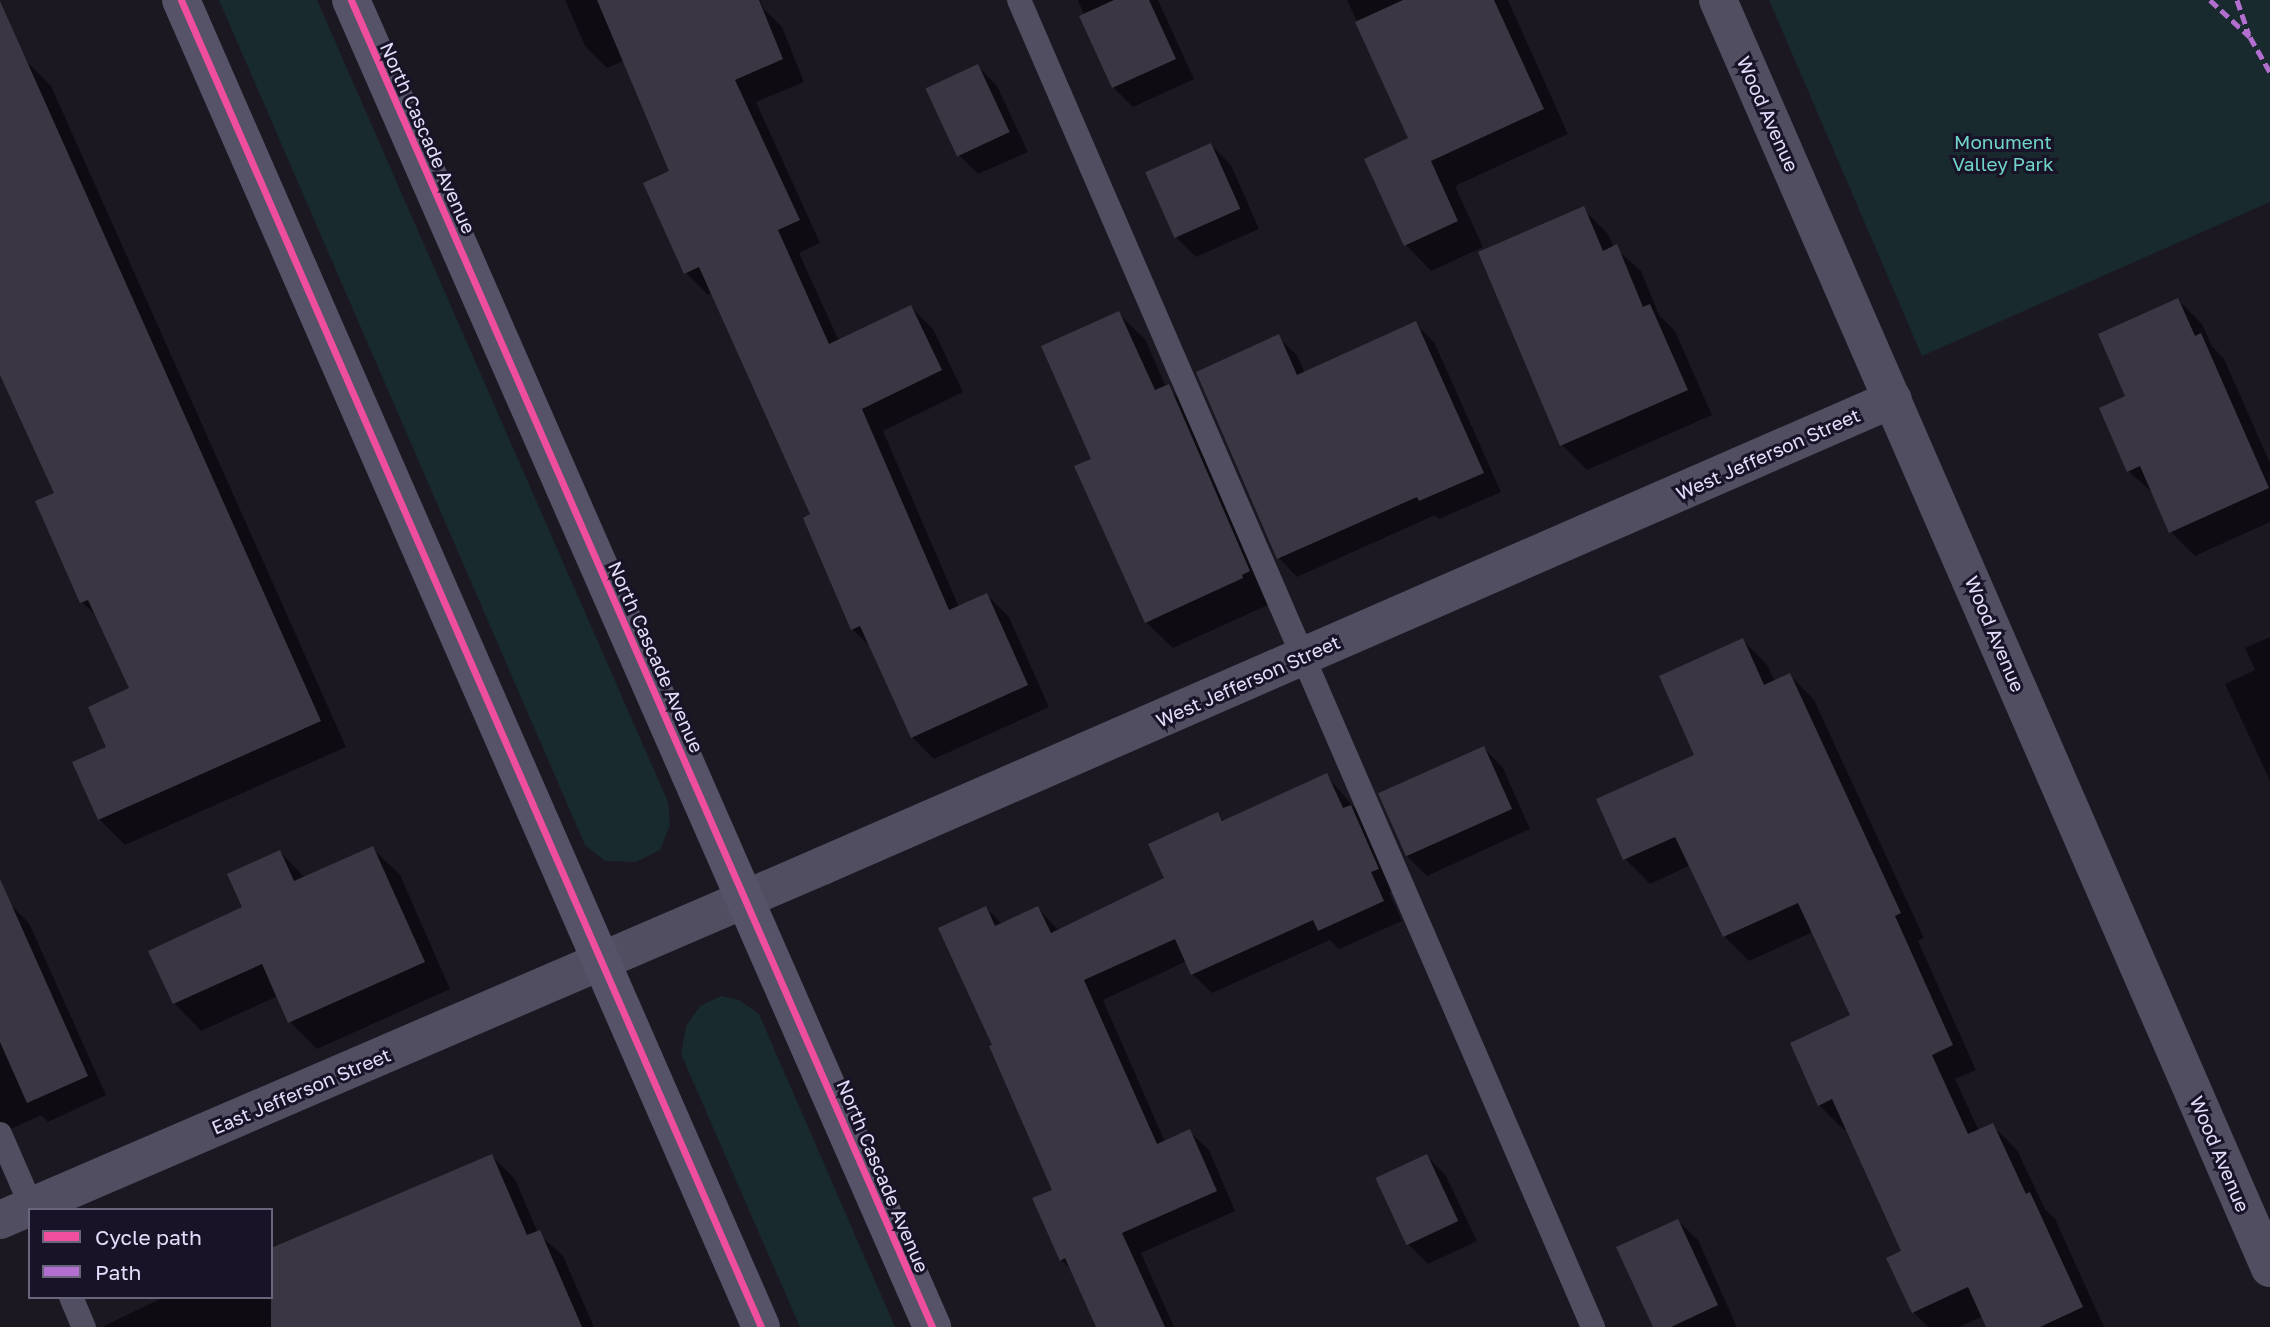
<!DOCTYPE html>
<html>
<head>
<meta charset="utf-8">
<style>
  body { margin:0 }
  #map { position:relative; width:2270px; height:1327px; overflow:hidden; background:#1b1822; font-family:"Golos Text",sans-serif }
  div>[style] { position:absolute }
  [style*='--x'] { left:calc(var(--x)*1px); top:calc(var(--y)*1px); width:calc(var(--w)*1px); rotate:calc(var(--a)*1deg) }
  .green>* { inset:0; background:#182a2e }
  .shadow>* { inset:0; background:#0007 }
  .building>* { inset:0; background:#3b3643; transform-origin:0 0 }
  .lane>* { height:24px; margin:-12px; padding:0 12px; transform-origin:12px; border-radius:12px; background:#514e62 }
  .street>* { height:38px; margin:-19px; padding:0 19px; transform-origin:19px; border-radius:19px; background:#514e62 }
  .secondary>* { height:38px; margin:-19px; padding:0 19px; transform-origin:19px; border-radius:19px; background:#565268 }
  .quiet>* { height:5px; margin-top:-2.5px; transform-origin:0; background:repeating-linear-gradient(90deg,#b36fd0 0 10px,transparent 0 15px) }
  .cycleway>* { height:7px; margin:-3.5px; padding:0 3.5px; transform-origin:3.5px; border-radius:3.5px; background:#ef4d9e }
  span { translate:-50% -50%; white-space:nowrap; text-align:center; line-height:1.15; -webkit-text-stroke:6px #191327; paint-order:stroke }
  .street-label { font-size:19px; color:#e4ddfb }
  .park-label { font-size:19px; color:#70d4ca }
  .legend { position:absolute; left:28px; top:1208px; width:245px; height:91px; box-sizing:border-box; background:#191327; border:2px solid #6a647c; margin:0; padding:9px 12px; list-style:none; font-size:21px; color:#e4ddfb }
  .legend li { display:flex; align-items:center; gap:14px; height:35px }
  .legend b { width:35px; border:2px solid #6a647c }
</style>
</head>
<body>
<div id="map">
  <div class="green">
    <div style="clip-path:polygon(219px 0,317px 0,668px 802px,670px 825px,660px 850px,636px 862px,605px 861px,585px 845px)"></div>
    <div style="clip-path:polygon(1769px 0,2270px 0,2270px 202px,1922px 356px)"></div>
    <div style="clip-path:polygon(721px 996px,739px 1000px,759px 1014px,895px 1327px,800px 1327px,681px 1054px,686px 1026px,700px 1006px)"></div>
  </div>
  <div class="shadow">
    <div style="clip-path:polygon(565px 0,760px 0,764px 9px,782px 27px,804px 82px,756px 102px,820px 243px,799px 253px,839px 341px,911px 307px,933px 329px,963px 392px,883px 431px,959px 607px,987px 595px,1009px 617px,1049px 707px,934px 759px,912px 737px,873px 649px,852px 629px,813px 515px,713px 292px,708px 295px,686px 273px,671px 172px,623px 61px,607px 68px,585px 46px)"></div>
    <div style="clip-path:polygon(1078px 0,1158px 0,1194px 79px,1133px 107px,1113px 87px)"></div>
    <div style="clip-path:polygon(1347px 0,1508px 0,1568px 134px,1455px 186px,1483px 247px,1431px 271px,1406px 245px,1411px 139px)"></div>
    <div style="clip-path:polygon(25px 60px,51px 86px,346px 747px,125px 845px,99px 819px,108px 748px,131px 689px,98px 618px,82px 602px,56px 494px,0 371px,0 71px)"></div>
    <div style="clip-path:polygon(978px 66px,997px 86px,1028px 152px,978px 174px,958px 154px)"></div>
    <div style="clip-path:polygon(1211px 145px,1231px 165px,1259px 229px,1196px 257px,1177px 238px)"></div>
    <div style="clip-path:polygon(1583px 209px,1608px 234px,1614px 247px,1641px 271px,1659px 315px,1675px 331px,1712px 415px,1587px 470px,1562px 445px)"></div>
    <div style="clip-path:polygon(2178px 300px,2202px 324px,2212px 346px,2224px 359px,2270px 463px,2270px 522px,2195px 556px,2171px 532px,2154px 494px,2128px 471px,2128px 397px)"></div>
    <div style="clip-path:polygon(1118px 313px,1145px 339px,1166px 387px,1195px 412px,1268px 605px,1173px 648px,1146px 622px,1093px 460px)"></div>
    <div style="clip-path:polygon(1415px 324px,1434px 342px,1501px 492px,1439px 519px,1435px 515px,1297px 577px,1279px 558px,1278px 337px,1297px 355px,1305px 374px)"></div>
    <div style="clip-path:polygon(2270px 637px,2270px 781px,2225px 684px,2255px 670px,2245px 648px)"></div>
    <div style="clip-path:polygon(1743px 640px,1767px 665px,1775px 682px,1790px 675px,1814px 700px,1924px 938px,1918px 941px,1976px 1070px,1955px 1079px,1979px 1131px,1992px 1125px,2017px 1150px,2045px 1209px,2055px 1219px,2104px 1327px,1988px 1327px,1983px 1316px,1959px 1327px,1928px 1327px,1913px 1312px,1903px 1252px,1847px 1128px,1844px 1130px,1819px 1105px,1853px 1016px,1813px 932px,1749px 961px,1724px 936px,1691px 865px,1650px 884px,1625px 859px,1598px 800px,1696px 756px)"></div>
    <div style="clip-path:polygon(1484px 748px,1503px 768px,1530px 829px,1427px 876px,1407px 856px)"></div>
    <div style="clip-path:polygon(1327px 776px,1370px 826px,1397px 889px,1389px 892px,1402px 921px,1339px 949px,1330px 940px,1212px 993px,1192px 974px,1187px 961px,1103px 1000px,1165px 1142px,1189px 1131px,1209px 1150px,1235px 1211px,1141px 1253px,1174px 1327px,1097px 1327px,1073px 1271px,1061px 1260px,1055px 1190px,995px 1046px,986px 908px,1003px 925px,1038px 908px,1059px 931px,1166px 879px,1218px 814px,1225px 822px)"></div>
    <div style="clip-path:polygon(372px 848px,400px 875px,450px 989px,317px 1049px,290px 1022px,278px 996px,201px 1031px,174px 1003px,151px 952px,244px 908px,280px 852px,305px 878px)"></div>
    <div style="clip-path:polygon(10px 904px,29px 923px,106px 1095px,48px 1122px,41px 1115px,0 1134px,0 909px)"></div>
    <div style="clip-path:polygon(492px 1156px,515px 1179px,538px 1233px,563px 1256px,594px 1327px,102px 1327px,164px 1297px,271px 1297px)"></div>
    <div style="clip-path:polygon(1427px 1156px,1446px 1176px,1477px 1241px,1428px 1264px,1408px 1244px,1377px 1178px)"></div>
    <div style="clip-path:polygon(1678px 1221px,1698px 1240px,1737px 1327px,1654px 1327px)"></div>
  </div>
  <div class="building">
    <div style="clip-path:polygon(597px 0,759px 0,783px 59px,735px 80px,800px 220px,778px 230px,829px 344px,911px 305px,942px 370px,862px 409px,949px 610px,987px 593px,1028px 685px,911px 738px,860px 626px,851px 630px,803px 518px,810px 514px,699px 267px,684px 274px,643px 183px,669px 171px)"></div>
    <div style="clip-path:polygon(1114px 0,1149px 0,1176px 59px,1112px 88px,1079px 16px)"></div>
    <div style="clip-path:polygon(1403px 0,1494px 0,1544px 109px,1431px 161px,1458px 221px,1404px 246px,1364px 159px,1408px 138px,1355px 22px)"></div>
    <div style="clip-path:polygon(0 1px,321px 721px,98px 820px,72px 762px,106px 747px,88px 707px,129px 688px,88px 600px,80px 603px,35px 501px,54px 493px,0 375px)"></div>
    <div style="left:978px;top:64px;width:75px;height:58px;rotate:65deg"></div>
    <div style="left:1211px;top:143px;width:72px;height:72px;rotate:66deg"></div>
    <div style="clip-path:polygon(1584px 206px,1603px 251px,1617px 244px,1643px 307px,1650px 304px,1688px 390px,1560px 446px,1478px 252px)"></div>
    <div style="clip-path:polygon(2178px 298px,2195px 336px,2201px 333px,2269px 488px,2169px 533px,2140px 466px,2127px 472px,2099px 408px,2125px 396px,2098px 334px)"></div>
    <div style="clip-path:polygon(1119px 311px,1155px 390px,1169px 384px,1250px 571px,1242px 575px,1243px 578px,1145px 623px,1074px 466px,1091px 459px,1041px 346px)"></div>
    <div style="clip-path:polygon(1416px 321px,1484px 473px,1419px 501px,1417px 497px,1277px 559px,1196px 372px,1279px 334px,1297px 375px)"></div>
    <div style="clip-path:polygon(1743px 638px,1764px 685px,1790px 673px,1901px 913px,1895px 916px,1953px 1045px,1932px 1055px,1968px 1134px,1993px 1123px,2026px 1194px,2030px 1192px,2083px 1307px,2040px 1327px,1986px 1327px,1968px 1287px,1912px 1313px,1886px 1258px,1901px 1251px,1832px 1099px,1818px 1106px,1790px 1043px,1850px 1015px,1798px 903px,1723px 937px,1675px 837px,1623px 860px,1596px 799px,1694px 755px,1659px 676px)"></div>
    <div style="left:1484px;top:746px;width:69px;height:116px;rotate:66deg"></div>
    <div style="clip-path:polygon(1327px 773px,1343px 808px,1351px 805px,1379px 869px,1371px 872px,1384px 901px,1318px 931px,1313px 920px,1191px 975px,1175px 939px,1084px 980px,1157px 1144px,1190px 1129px,1217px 1191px,1122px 1233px,1165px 1327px,1096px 1327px,1065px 1258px,1060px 1261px,1032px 1198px,1052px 1190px,989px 1046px,992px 1045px,938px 928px,986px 906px,995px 926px,1038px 906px,1051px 933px,1164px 878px,1148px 844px,1218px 812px,1222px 821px)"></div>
    <div style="clip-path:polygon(373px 846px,425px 962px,288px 1023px,262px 964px,173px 1004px,148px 951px,242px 907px,227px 874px,280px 850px,294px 881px)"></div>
    <div style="clip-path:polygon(0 879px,88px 1076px,27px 1103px,0 1042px)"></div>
    <div style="clip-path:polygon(492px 1154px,527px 1235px,540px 1230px,582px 1327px,271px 1327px,271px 1248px)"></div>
    <div style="left:1427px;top:1154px;width:74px;height:57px;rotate:65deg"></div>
    <div style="clip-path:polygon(1678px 1219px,1718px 1305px,1671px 1327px,1653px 1327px,1616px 1247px)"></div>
  </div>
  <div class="lane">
    <div style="--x:1019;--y:0;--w:1446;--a:66.61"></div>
    <div style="--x:0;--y:1134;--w:83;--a:66.5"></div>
    <div style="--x:71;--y:1297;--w:33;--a:67"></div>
  </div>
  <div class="street">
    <div style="--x:1718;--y:0;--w:1383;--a:66.48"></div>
    <div style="--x:0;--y:1220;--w:895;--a:-23.3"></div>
    <div style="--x:822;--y:866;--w:1168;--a:-23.56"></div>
  </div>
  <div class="secondary">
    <div style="--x:181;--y:0;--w:1448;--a:66.39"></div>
    <div style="--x:351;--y:0;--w:1449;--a:66.35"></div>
  </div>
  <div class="quiet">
    <div style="--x:2210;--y:0;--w:54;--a:42.8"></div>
    <div style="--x:2250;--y:37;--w:40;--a:60.3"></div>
    <div style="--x:2237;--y:0;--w:36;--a:71"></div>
  </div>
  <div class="cycleway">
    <div style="--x:181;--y:0;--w:1448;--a:66.39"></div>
    <div style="--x:351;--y:0;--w:1449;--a:66.35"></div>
  </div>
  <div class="street-label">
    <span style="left:1768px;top:114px;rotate:66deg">Wood Avenue</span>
    <span style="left:428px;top:138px;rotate:66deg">North Cascade Avenue</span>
    <span style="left:1768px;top:454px;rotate:-24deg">West Jefferson Street</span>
    <span style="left:1995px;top:634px;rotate:67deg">Wood Avenue</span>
    <span style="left:656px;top:657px;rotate:66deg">North Cascade Avenue</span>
    <span style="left:1248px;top:681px;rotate:-24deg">West Jefferson Street</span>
    <span style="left:301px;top:1091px;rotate:-23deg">East Jefferson Street</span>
    <span style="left:2220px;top:1154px;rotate:67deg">Wood Avenue</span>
    <span style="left:883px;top:1176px;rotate:67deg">North Cascade Avenue</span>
  </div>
  <div class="park-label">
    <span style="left:2003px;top:153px">Monument<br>Valley Park</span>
  </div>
  <ul class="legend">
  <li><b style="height:9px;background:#ef4d9e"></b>Cycle path</li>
  <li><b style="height:9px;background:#b36fd0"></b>Path</li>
  </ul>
</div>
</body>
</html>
